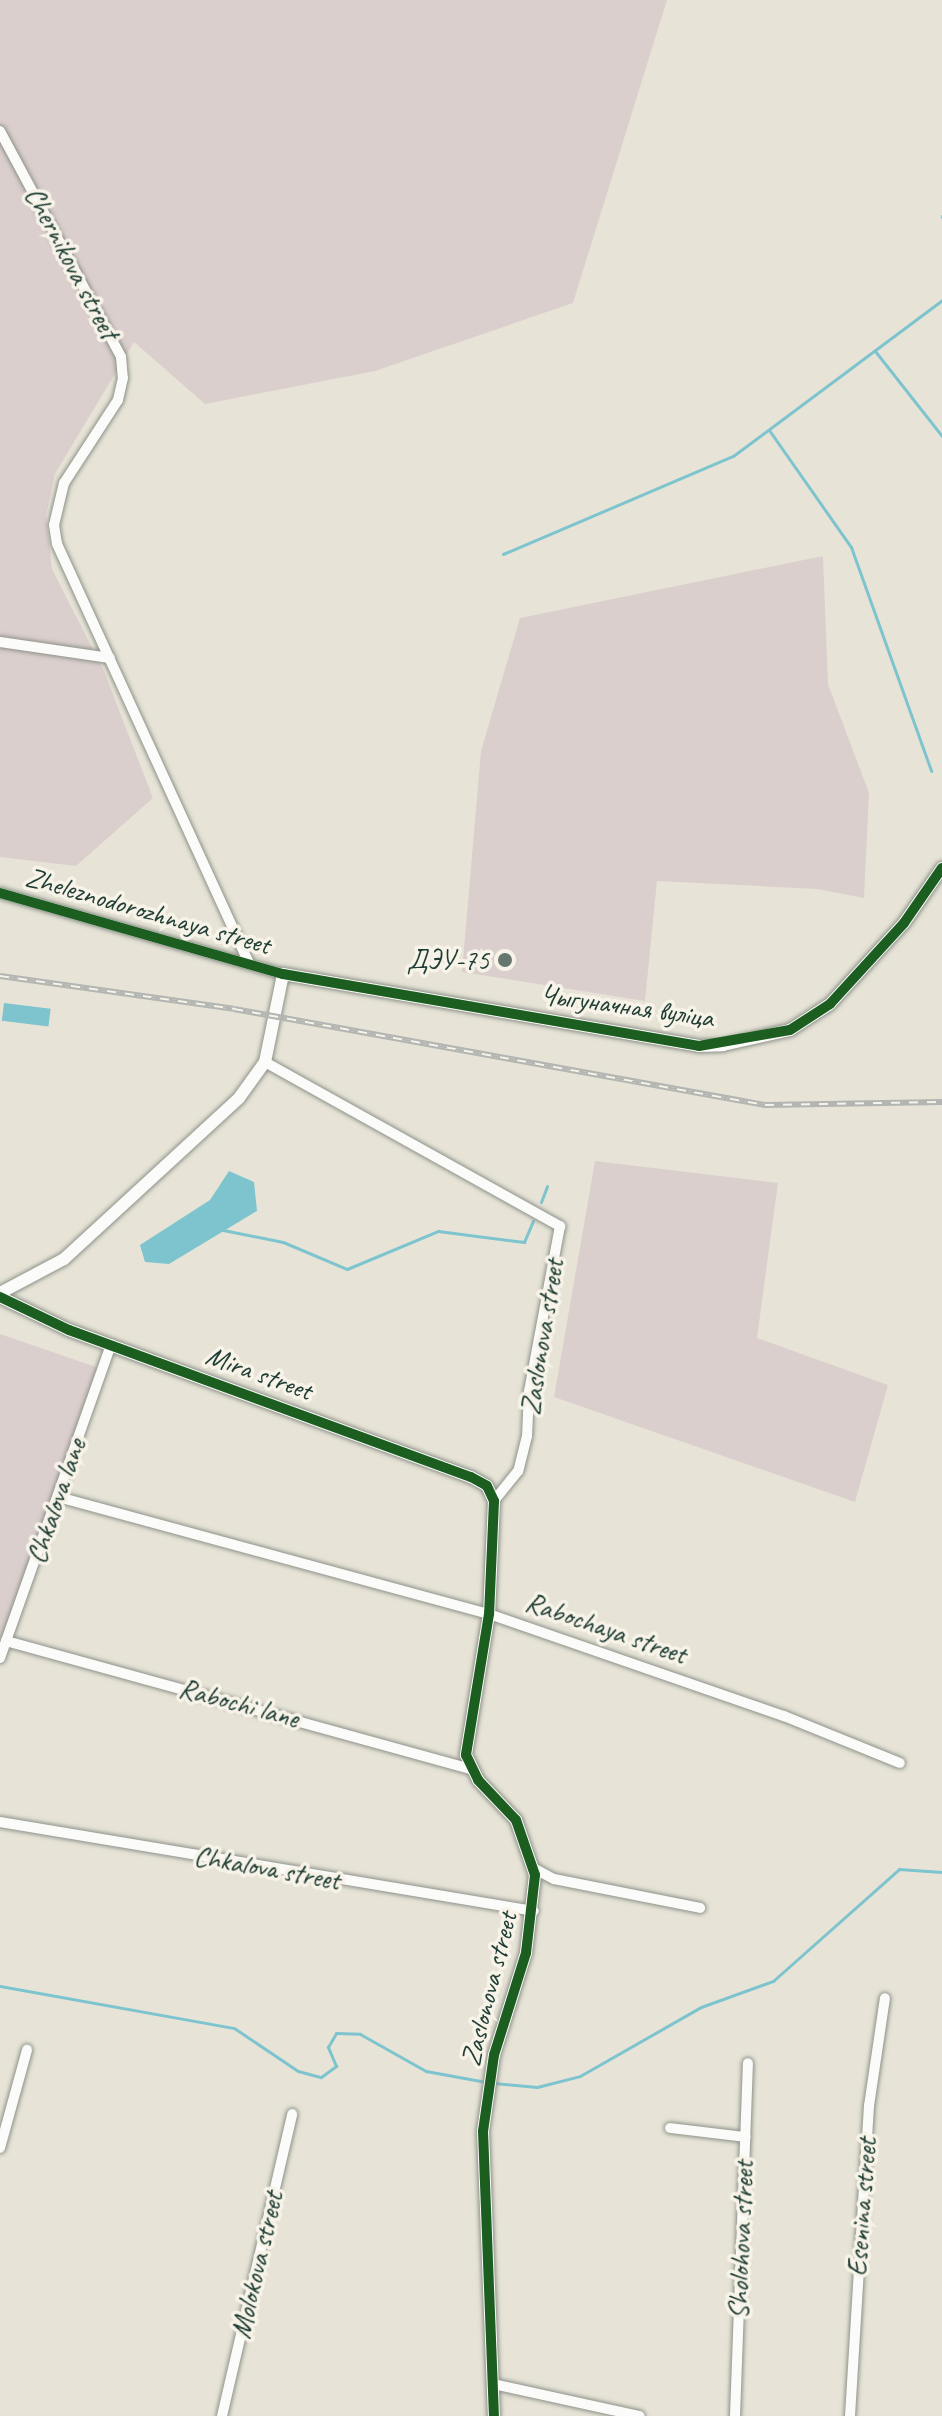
<!DOCTYPE html>
<html>
<head>
<meta charset="utf-8">
<style>
  body { margin:0 }
  #map { position:relative; width:942px; height:2416px; overflow:hidden; background:#e7e4d7; font-family:Caveat,sans-serif }
  div>[style] { position:absolute }
  [style*='--x'] { left:calc(var(--x)*1px); top:calc(var(--y)*1px); width:calc(var(--w)*1px); rotate:calc(var(--a)*1deg) }
  .industrial>* { inset:0; background:#dbcfcd }
  .water>* { inset:0; background:#7dc4cf; transform-origin:0 0 }
  .stream>* { height:3px; margin:-1.5px; padding:0 1.5px; transform-origin:1.5px; border-radius:1.5px; background:#7dc4cf }
  .roads { filter:drop-shadow(0 0 2px #8e928a) drop-shadow(0 0 2px #8e928a) }
  .minor>* { height:10px; margin:-5px; padding:0 5px; transform-origin:5px; border-radius:5px; background:#fbfbf9 }
  .tertiary>* { height:12px; margin:-6px; padding:0 6px; transform-origin:6px; border-radius:6px; background:#fbfbf9 }
  .rail>* { height:6px; margin-top:-3px; transform-origin:0; background:repeating-linear-gradient(90deg,#f7f3e8 0 9px,#b2b5b2 0 18px); box-sizing:border-box; border-block:2px solid #b2b5b2 }
  .cycleway>* { height:10px; margin:-5px; padding:0 5px; transform-origin:5px; border-radius:5px; background:#1b5e20 }
  .dots>* { width:22px; height:22px; translate:-50% -50%; box-sizing:border-box; border:4px solid #f7f3e8; border-radius:50% }
  span { translate:-50% -50%; white-space:nowrap; text-align:center; line-height:1.15; -webkit-text-stroke:7px #f7f3e8; paint-order:stroke }
  .street-label { font-size:28px; color:#1f3d34 }
  .poi-label { font-size:28px; color:#1f3d34 }
  .right { translate:-100% -50%; text-align:right }
</style>
</head>
<body>
<div id="map">
  <div class="industrial">
    <div style="clip-path:polygon(0 0,667px 0,573px 303px,375px 371px,205px 404px,134px 342px,55px 474px,46px 516px,52px 569px,104px 671px,153px 798px,76px 866px,0 857px)"></div>
    <div style="clip-path:polygon(823px 556px,828px 684px,869px 793px,864px 898px,817px 889px,657px 881px,645px 1001px,462px 972px,481px 751px,520px 618px)"></div>
    <div style="clip-path:polygon(595px 1161px,778px 1183px,757px 1338px,888px 1385px,855px 1502px,554px 1397px)"></div>
    <div style="clip-path:polygon(0 1334px,99px 1368px,0 1651px)"></div>
  </div>
  <div class="water">
    <div style="left:4px;top:1003px;width:47px;height:18px;rotate:7deg"></div>
    <div style="clip-path:polygon(229px 1171px,254px 1182px,257px 1211px,169px 1264px,145px 1262px,140px 1245px,210px 1200px)"></div>
  </div>
  <div class="stream">
    <div style="--x:942;--y:217;--w:1;--a:-90"></div>
    <div style="--x:875;--y:351;--w:108;--a:51.8"></div>
    <div style="--x:769;--y:430;--w:143;--a:55"></div>
    <div style="--x:851;--y:547;--w:238;--a:70.3"></div>
    <div style="--x:503;--y:554;--w:250;--a:-23.1"></div>
    <div style="--x:733;--y:456;--w:261;--a:-36.7"></div>
    <div style="--x:541;--y:1202;--w:17;--a:-69"></div>
    <div style="--x:223;--y:1230;--w:61;--a:11.3"></div>
    <div style="--x:283;--y:1242;--w:69;--a:22.9"></div>
    <div style="--x:347;--y:1269;--w:99;--a:-22.7"></div>
    <div style="--x:438;--y:1231;--w:87;--a:7.3"></div>
    <div style="--x:524;--y:1242;--w:23;--a:-67"></div>
    <div style="--x:0;--y:1986;--w:238;--a:10.2"></div>
    <div style="--x:234;--y:2028;--w:77;--a:33.9"></div>
    <div style="--x:298;--y:2071;--w:24;--a:15"></div>
    <div style="--x:321;--y:2077;--w:19;--a:-36"></div>
    <div style="--x:336;--y:2066;--w:21;--a:-113"></div>
    <div style="--x:328;--y:2047;--w:16;--a:-60"></div>
    <div style="--x:336;--y:2033;--w:24;--a:2"></div>
    <div style="--x:360;--y:2034;--w:76;--a:29.3"></div>
    <div style="--x:426;--y:2071;--w:61;--a:10.4"></div>
    <div style="--x:494;--y:2083;--w:43;--a:5.3"></div>
    <div style="--x:537;--y:2087;--w:44;--a:-14.3"></div>
    <div style="--x:580;--y:2076;--w:139;--a:-29.7"></div>
    <div style="--x:701;--y:2007;--w:77;--a:-19.9"></div>
    <div style="--x:773;--y:1981;--w:169;--a:-41.6"></div>
    <div style="--x:899;--y:1869;--w:43;--a:4"></div>
  </div>
  <div class="roads">
    <div class="minor">
      <div style="--x:0;--y:131;--w:256;--a:61.8"></div>
      <div style="--x:121;--y:357;--w:21;--a:85"></div>
      <div style="--x:123;--y:378;--w:23;--a:103"></div>
      <div style="--x:118;--y:400;--w:99;--a:123"></div>
      <div style="--x:64;--y:483;--w:43;--a:103.4"></div>
      <div style="--x:54;--y:525;--w:19;--a:81"></div>
      <div style="--x:57;--y:544;--w:461;--a:65.4"></div>
      <div style="--x:0;--y:642;--w:111;--a:8.3"></div>
      <div style="--x:0;--y:893;--w:294;--a:16"></div>
      <div style="--x:265;--y:1062;--w:338;--a:29.1"></div>
      <div style="--x:560;--y:1226;--w:168;--a:100.6"></div>
      <div style="--x:529;--y:1391;--w:45;--a:92.5"></div>
      <div style="--x:527;--y:1436;--w:36;--a:104"></div>
      <div style="--x:518;--y:1471;--w:38;--a:129"></div>
      <div style="--x:58;--y:1497;--w:447;--a:15.2"></div>
      <div style="--x:489;--y:1614;--w:312;--a:19.1"></div>
      <div style="--x:784;--y:1716;--w:125;--a:22.1"></div>
      <div style="--x:6;--y:1641;--w:482;--a:15.4"></div>
      <div style="--x:0;--y:1658;--w:333;--a:-70.5"></div>
      <div style="--x:0;--y:1822;--w:541;--a:9.46"></div>
      <div style="--x:535;--y:1869;--w:21;--a:28"></div>
      <div style="--x:554;--y:1879;--w:149;--a:11.2"></div>
      <div style="--x:670;--y:2128;--w:76;--a:6.8"></div>
      <div style="--x:0;--y:2148;--w:102;--a:-74.6"></div>
      <div style="--x:493;--y:2384;--w:150;--a:12.3"></div>
      <div style="--x:222;--y:2416;--w:310;--a:-76.9"></div>
      <div style="--x:735;--y:2416;--w:353;--a:-87.9"></div>
      <div style="--x:850;--y:2416;--w:311;--a:-86.5"></div>
      <div style="--x:869;--y:2106;--w:109;--a:-81.6"></div>
    </div>
    <div class="tertiary">
      <div style="--x:0;--y:1293;--w:72;--a:-28"></div>
      <div style="--x:64;--y:1259;--w:238;--a:-42.6"></div>
      <div style="--x:239;--y:1098;--w:44;--a:-54.2"></div>
      <div style="--x:265;--y:1062;--w:90;--a:-78.4"></div>
      <div style="--x:283;--y:974;--w:422;--a:9.8"></div>
      <div style="--x:699;--y:1046;--w:24;--a:-2"></div>
      <div style="--x:723;--y:1045;--w:69;--a:-12.6"></div>
      <div style="--x:790;--y:1030;--w:48;--a:-33"></div>
      <div style="--x:830;--y:1004;--w:110;--a:-47.6"></div>
      <div style="--x:904;--y:923;--w:67;--a:-55.4"></div>
      <div style="--x:0;--y:1297;--w:76;--a:25.6"></div>
      <div style="--x:69;--y:1330;--w:428;--a:20.1"></div>
      <div style="--x:471;--y:1477;--w:18;--a:29"></div>
      <div style="--x:487;--y:1486;--w:17;--a:65"></div>
      <div style="--x:494;--y:1501;--w:113;--a:92.5"></div>
      <div style="--x:489;--y:1614;--w:143;--a:99.3"></div>
      <div style="--x:466;--y:1755;--w:28;--a:64"></div>
      <div style="--x:478;--y:1780;--w:55;--a:46.5"></div>
      <div style="--x:516;--y:1820;--w:58;--a:70.9"></div>
      <div style="--x:535;--y:1875;--w:79;--a:96.6"></div>
      <div style="--x:526;--y:1953;--w:107;--a:107.4"></div>
      <div style="--x:494;--y:2055;--w:77;--a:98.2"></div>
      <div style="--x:483;--y:2131;--w:285;--a:87.8"></div>
    </div>
  </div>
  <div class="rail">
    <div style="--x:0;--y:976;--w:236;--a:8"></div>
    <div style="--x:234;--y:1009;--w:540;--a:10.25"></div>
    <div style="--x:765;--y:1105;--w:177;--a:-1"></div>
  </div>
  <div class="cycleway">
    <div style="--x:0;--y:893;--w:294;--a:16"></div>
    <div style="--x:283;--y:974;--w:422;--a:9.8"></div>
    <div style="--x:699;--y:1046;--w:92;--a:-10"></div>
    <div style="--x:790;--y:1030;--w:48;--a:-33"></div>
    <div style="--x:830;--y:1004;--w:110;--a:-47.6"></div>
    <div style="--x:904;--y:923;--w:67;--a:-55.4"></div>
    <div style="--x:0;--y:1297;--w:76;--a:25.6"></div>
    <div style="--x:69;--y:1330;--w:428;--a:20.1"></div>
    <div style="--x:471;--y:1477;--w:18;--a:29"></div>
    <div style="--x:487;--y:1486;--w:17;--a:65"></div>
    <div style="--x:494;--y:1501;--w:113;--a:92.5"></div>
    <div style="--x:489;--y:1614;--w:143;--a:99.3"></div>
    <div style="--x:466;--y:1755;--w:28;--a:64"></div>
    <div style="--x:478;--y:1780;--w:55;--a:46.5"></div>
    <div style="--x:516;--y:1820;--w:58;--a:70.9"></div>
    <div style="--x:535;--y:1875;--w:79;--a:96.6"></div>
    <div style="--x:526;--y:1953;--w:107;--a:107.4"></div>
    <div style="--x:494;--y:2055;--w:77;--a:98.2"></div>
    <div style="--x:483;--y:2131;--w:285;--a:87.8"></div>
  </div>
  <div class="dots">
    <div style="left:505px;top:960px;background:#65776d"></div>
  </div>
  <div class="street-label">
    <span style="left:72px;top:263px;rotate:62deg">Chernikova street</span>
    <span style="left:148px;top:911px;rotate:16deg">Zheleznodorozhnaya street</span>
    <span style="left:627px;top:1006px;rotate:8deg">Чыгуначная вуліца</span>
    <span style="left:542px;top:1337px;rotate:-81deg">Zaslonova street</span>
    <span style="left:259px;top:1373px;rotate:20deg">Mira street</span>
    <span style="left:56px;top:1501px;rotate:-71deg">Chkalova lane</span>
    <span style="left:606px;top:1628px;rotate:19deg">Rabochaya street</span>
    <span style="left:239px;top:1703px;rotate:15deg">Rabochi lane</span>
    <span style="left:267px;top:1868px;rotate:10deg">Chkalova street</span>
    <span style="left:489px;top:1989px;rotate:-76deg">Zaslonova street</span>
    <span style="left:862px;top:2207px;rotate:-86deg">Esenina street</span>
    <span style="left:741px;top:2240px;rotate:-88deg">Sholohova street</span>
    <span style="left:257px;top:2265px;rotate:-77deg">Molokova street</span>
  </div>
  <div class="poi-label">
    <span class="right" style="left:489px;top:960px">ДЭУ-75</span>
  </div>
</div>
</body>
</html>
